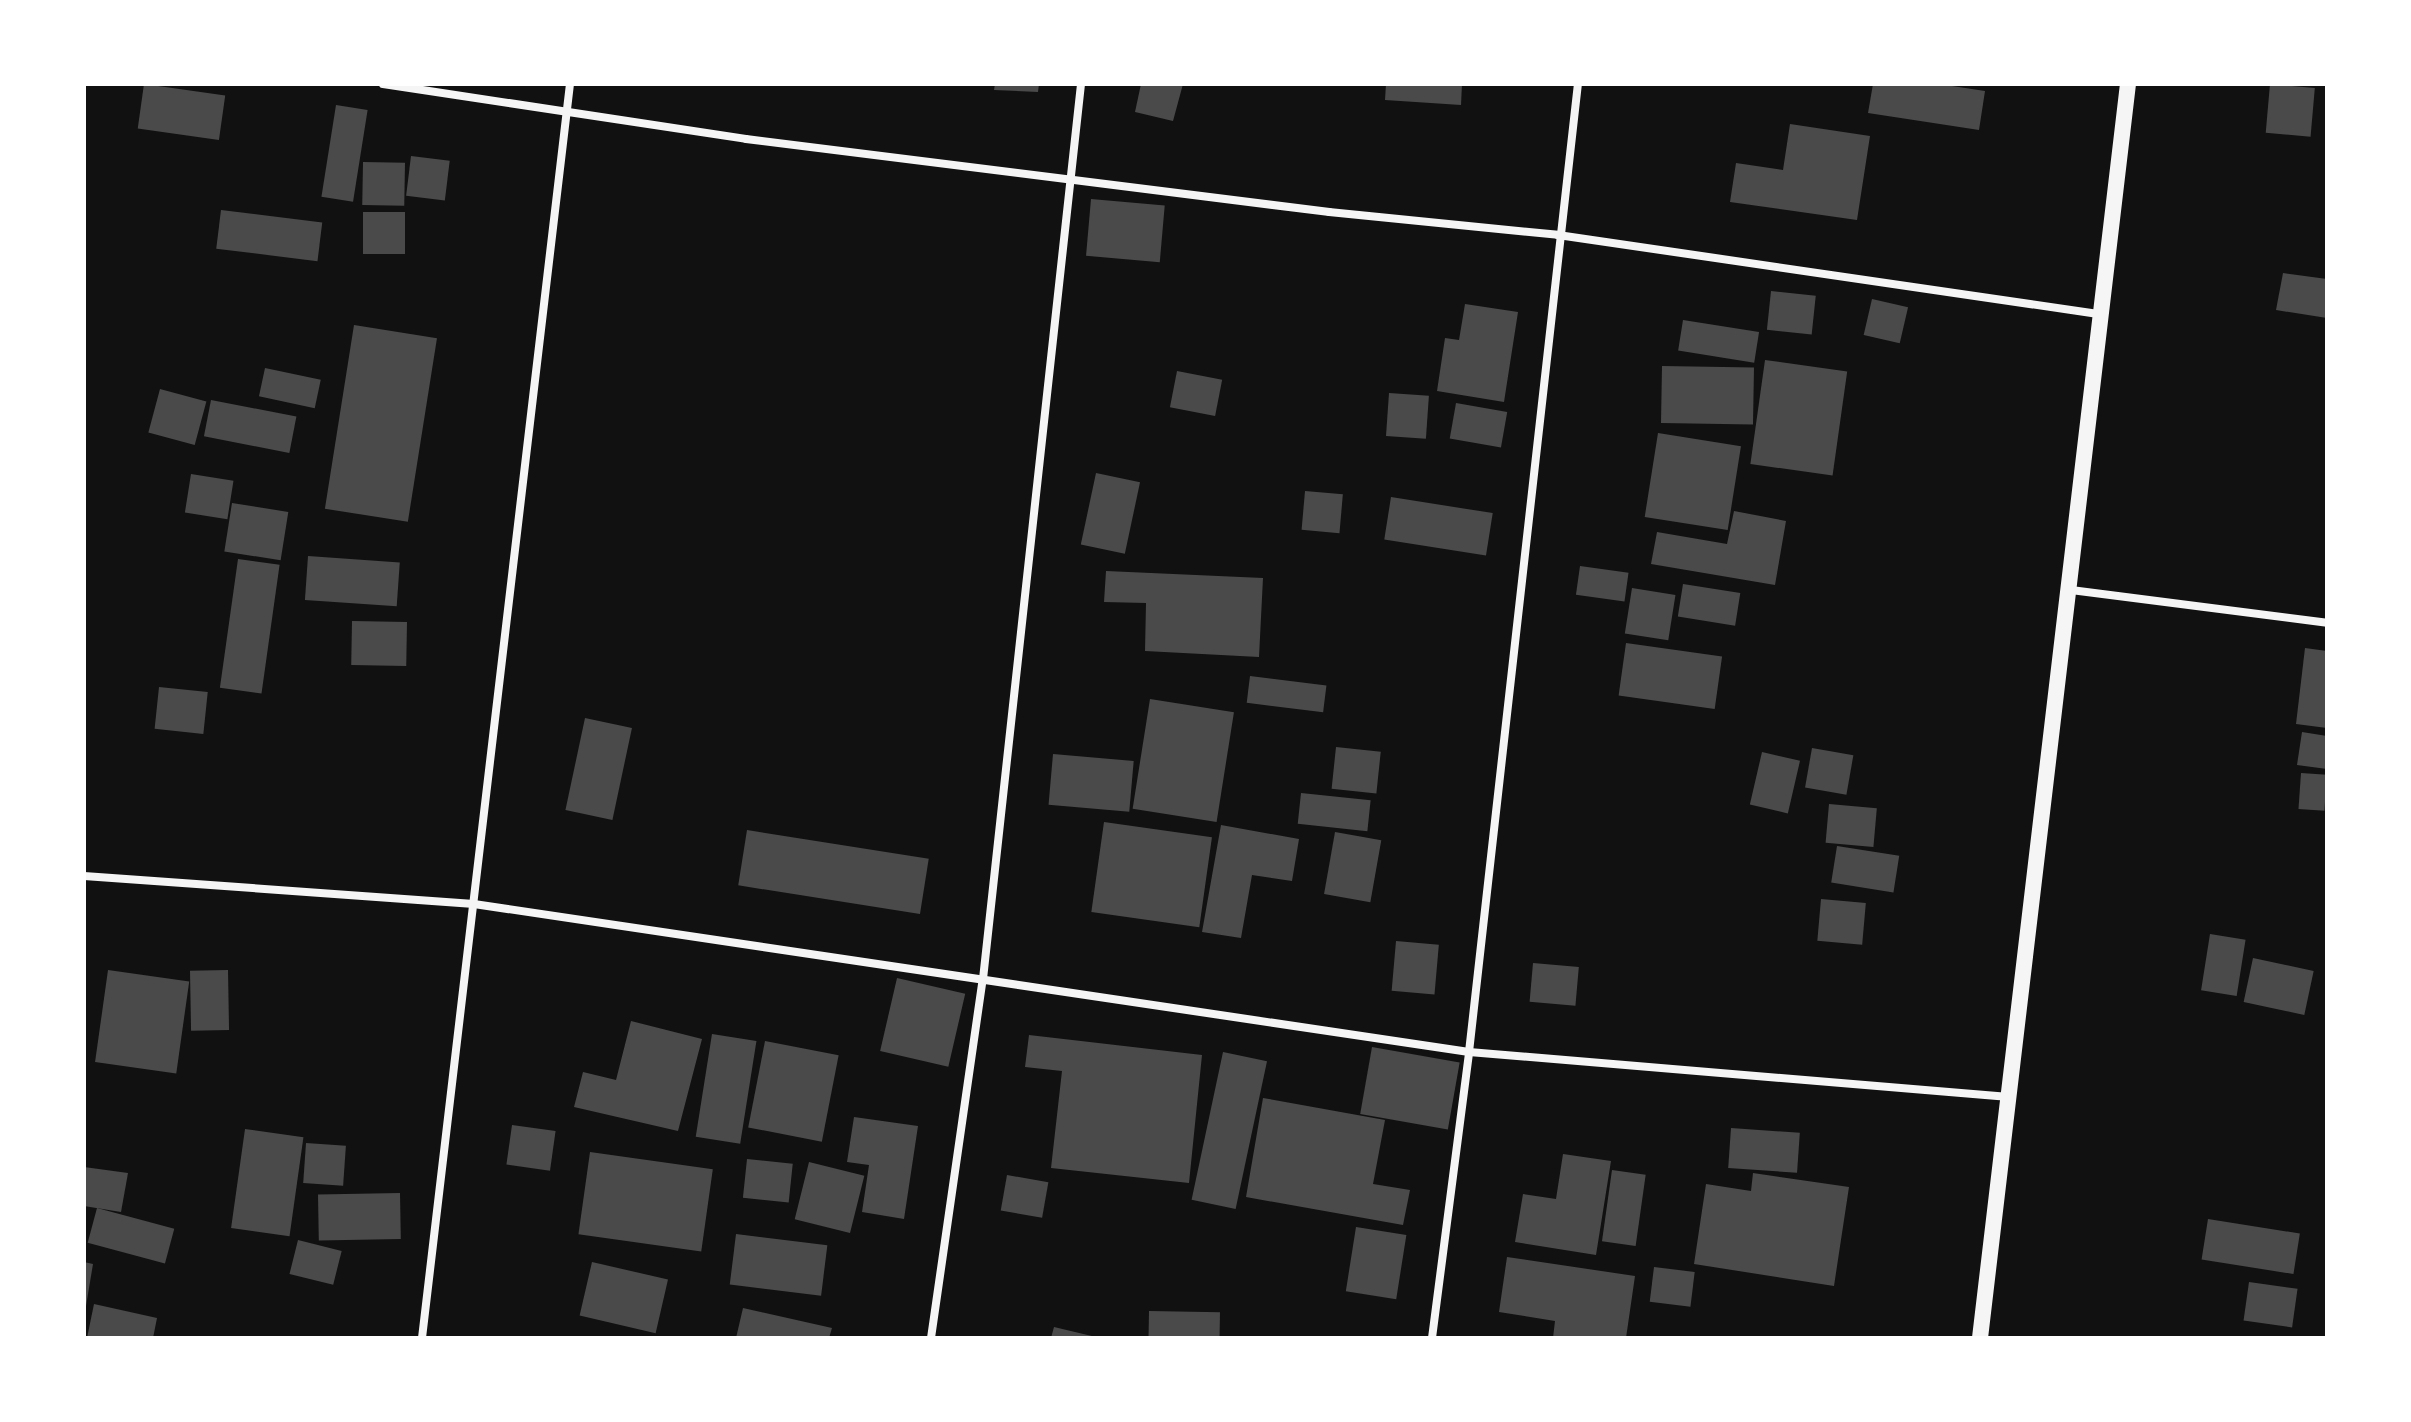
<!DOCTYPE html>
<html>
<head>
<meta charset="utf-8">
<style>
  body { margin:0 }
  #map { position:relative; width:2411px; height:1422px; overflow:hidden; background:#111; font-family:"Alegreya Sans",sans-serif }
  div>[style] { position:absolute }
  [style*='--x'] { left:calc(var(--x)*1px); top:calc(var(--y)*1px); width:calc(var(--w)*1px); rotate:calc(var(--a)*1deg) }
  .building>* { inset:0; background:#4a4a4a; transform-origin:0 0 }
  .minor>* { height:8px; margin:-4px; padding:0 4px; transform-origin:4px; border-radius:4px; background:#f5f5f5 }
  .secondary>* { height:16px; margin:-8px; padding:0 8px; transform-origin:8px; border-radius:8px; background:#f5f5f5 }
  span { translate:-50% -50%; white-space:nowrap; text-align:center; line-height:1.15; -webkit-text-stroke:7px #fff; paint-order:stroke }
  .frame { position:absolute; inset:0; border:86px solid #fff; pointer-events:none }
</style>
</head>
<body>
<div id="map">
  <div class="building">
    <div style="left:144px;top:84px;width:82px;height:45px;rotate:8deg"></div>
    <div style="clip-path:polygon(995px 84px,1039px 84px,1038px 92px,994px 90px)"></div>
    <div style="clip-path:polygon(1141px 84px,1183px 84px,1173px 121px,1135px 112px)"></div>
    <div style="clip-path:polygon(1386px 84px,1462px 84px,1461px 105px,1385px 100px)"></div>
    <div style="clip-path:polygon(1873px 84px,1939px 84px,1985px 91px,1979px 130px,1868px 113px)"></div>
    <div style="left:2270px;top:84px;width:45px;height:49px;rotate:5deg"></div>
    <div style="left:336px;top:105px;width:32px;height:93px;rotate:9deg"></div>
    <div style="clip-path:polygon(1790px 124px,1870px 136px,1857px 220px,1730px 202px,1736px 163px,1783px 170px)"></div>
    <div style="left:411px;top:156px;width:39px;height:40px;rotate:7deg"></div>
    <div style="left:363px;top:162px;width:42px;height:43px;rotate:1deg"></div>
    <div style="left:1091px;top:199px;width:74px;height:57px;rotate:5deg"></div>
    <div style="left:221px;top:210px;width:102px;height:39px;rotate:7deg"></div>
    <div style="left:363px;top:212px;width:42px;height:42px"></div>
    <div style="clip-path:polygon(2283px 273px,2327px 279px,2327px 318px,2276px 310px)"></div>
    <div style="left:1771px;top:291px;width:45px;height:39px;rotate:6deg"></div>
    <div style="left:1872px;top:299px;width:37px;height:37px;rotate:13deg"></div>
    <div style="clip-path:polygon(1465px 304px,1518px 312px,1504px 402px,1437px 391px,1445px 338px,1459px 340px)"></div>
    <div style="left:1683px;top:320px;width:77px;height:31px;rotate:9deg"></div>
    <div style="left:354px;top:325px;width:84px;height:186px;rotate:9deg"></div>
    <div style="left:1765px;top:360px;width:83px;height:105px;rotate:8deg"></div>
    <div style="left:1662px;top:366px;width:92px;height:57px;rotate:1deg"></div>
    <div style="left:265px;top:368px;width:57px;height:29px;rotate:12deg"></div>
    <div style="left:1177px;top:371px;width:46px;height:37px;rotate:11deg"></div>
    <div style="left:160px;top:389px;width:48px;height:45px;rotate:15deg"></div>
    <div style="left:1389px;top:393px;width:40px;height:43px;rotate:4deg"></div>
    <div style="left:211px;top:400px;width:87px;height:37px;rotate:11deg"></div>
    <div style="left:1456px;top:403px;width:52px;height:36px;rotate:10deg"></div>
    <div style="left:1658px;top:433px;width:84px;height:85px;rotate:9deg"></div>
    <div style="left:1096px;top:473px;width:45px;height:73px;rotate:12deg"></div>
    <div style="left:191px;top:474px;width:43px;height:39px;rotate:9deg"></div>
    <div style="left:1305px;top:491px;width:38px;height:39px;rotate:5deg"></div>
    <div style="left:1391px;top:497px;width:103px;height:43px;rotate:9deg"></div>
    <div style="left:232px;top:503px;width:57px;height:49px;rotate:9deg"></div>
    <div style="clip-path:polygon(1734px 511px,1786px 521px,1775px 585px,1651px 564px,1657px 532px,1727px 544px)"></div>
    <div style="left:308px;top:556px;width:92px;height:44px;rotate:4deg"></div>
    <div style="left:238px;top:559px;width:42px;height:130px;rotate:8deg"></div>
    <div style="left:1580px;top:566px;width:49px;height:29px;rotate:8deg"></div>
    <div style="clip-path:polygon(1106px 571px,1263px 578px,1259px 657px,1145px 651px,1146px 603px,1104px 602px)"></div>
    <div style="left:1683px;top:584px;width:58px;height:33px;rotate:9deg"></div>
    <div style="left:1632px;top:588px;width:44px;height:46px;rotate:9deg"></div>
    <div style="left:352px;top:621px;width:55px;height:44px;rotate:1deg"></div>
    <div style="left:1626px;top:643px;width:97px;height:53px;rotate:8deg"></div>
    <div style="clip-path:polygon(2305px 648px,2327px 651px,2327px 728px,2296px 724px)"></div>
    <div style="left:1250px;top:676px;width:77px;height:27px;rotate:7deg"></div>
    <div style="left:159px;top:687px;width:49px;height:42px;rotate:6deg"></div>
    <div style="left:1150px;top:699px;width:85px;height:111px;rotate:9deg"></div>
    <div style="left:585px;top:718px;width:48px;height:94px;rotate:12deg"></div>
    <div style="clip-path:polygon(2302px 732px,2327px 736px,2327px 769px,2297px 765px)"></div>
    <div style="left:1336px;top:747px;width:45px;height:42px;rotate:6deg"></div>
    <div style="left:1812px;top:748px;width:42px;height:40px;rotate:10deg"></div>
    <div style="left:1762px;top:752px;width:39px;height:54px;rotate:13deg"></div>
    <div style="left:1053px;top:754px;width:81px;height:51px;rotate:5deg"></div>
    <div style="left:2301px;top:773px;width:26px;height:36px;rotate:4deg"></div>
    <div style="left:1301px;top:793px;width:70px;height:31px;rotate:6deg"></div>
    <div style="left:1829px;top:804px;width:48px;height:39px;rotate:5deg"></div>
    <div style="left:1104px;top:822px;width:109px;height:91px;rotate:8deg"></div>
    <div style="clip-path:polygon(1221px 825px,1299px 839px,1292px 881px,1252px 875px,1241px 938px,1202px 932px)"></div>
    <div style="left:747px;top:830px;width:184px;height:56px;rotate:9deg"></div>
    <div style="left:1335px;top:832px;width:47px;height:63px;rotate:10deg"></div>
    <div style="left:1837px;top:846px;width:63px;height:37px;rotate:9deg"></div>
    <div style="left:1821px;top:899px;width:45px;height:42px;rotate:5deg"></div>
    <div style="left:2210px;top:934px;width:36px;height:57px;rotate:9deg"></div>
    <div style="left:1396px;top:941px;width:43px;height:50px;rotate:5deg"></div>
    <div style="left:2253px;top:958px;width:62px;height:45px;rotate:12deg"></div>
    <div style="left:1533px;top:963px;width:46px;height:39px;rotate:5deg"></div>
    <div style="left:108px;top:970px;width:82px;height:93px;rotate:8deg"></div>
    <div style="left:228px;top:970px;width:60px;height:38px;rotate:89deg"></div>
    <div style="left:897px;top:978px;width:70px;height:75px;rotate:13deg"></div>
    <div style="clip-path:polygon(631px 1021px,702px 1039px,678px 1131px,574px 1107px,583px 1072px,616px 1080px)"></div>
    <div style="left:712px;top:1034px;width:45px;height:104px;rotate:9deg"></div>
    <div style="clip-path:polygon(1029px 1035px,1202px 1055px,1189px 1183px,1051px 1168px,1062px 1071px,1025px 1067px)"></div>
    <div style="left:765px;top:1041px;width:75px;height:88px;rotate:11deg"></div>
    <div style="left:1372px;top:1047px;width:89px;height:68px;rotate:10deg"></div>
    <div style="left:1223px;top:1052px;width:45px;height:151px;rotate:12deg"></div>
    <div style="clip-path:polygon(1263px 1098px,1385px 1120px,1373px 1184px,1410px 1190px,1403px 1225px,1246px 1197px)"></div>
    <div style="clip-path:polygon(854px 1117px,918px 1126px,904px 1219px,862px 1212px,869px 1165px,847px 1162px)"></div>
    <div style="left:512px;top:1125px;width:44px;height:40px;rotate:8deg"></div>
    <div style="left:1731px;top:1128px;width:69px;height:40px;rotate:4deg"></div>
    <div style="left:245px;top:1129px;width:59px;height:100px;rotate:8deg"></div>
    <div style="left:306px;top:1143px;width:40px;height:40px;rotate:4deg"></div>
    <div style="left:590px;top:1152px;width:124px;height:83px;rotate:8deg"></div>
    <div style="clip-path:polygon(1563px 1154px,1611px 1161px,1596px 1255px,1515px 1242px,1523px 1194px,1556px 1199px)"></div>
    <div style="left:747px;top:1159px;width:46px;height:39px;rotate:6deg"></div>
    <div style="left:809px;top:1162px;width:57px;height:59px;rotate:14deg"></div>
    <div style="clip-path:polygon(84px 1167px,128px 1173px,121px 1212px,84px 1206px)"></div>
    <div style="left:1612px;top:1170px;width:34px;height:72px;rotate:8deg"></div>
    <div style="clip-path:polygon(1753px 1173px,1849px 1187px,1834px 1286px,1694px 1264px,1706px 1184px,1751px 1191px)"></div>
    <div style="left:1007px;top:1175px;width:42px;height:36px;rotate:10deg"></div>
    <div style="left:400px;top:1193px;width:46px;height:82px;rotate:89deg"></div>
    <div style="left:97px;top:1208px;width:80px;height:36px;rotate:15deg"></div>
    <div style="left:2208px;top:1219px;width:93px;height:41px;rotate:9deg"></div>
    <div style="left:1356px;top:1227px;width:51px;height:65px;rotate:9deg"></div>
    <div style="left:736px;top:1234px;width:92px;height:51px;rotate:7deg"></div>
    <div style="left:298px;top:1240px;width:45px;height:35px;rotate:14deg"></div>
    <div style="clip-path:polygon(1507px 1257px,1635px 1276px,1626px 1338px,1553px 1338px,1555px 1321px,1499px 1312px)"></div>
    <div style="clip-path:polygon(84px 1262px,93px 1264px,86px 1306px,84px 1306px)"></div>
    <div style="left:592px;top:1262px;width:78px;height:55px;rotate:13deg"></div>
    <div style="left:1654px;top:1267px;width:41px;height:35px;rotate:7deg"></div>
    <div style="left:2249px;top:1282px;width:49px;height:39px;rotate:8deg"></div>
    <div style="clip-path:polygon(94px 1304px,157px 1318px,153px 1338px,87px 1338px)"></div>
    <div style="clip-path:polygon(743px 1308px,832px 1328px,829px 1338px,736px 1338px)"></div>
    <div style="left:1149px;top:1311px;width:71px;height:27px;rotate:1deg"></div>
    <div style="clip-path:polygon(1054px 1327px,1096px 1337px,1096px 1338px,1051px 1338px)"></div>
  </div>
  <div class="minor">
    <div style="--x:383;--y:84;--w:367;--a:8.6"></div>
    <div style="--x:746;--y:139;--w:588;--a:7.14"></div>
    <div style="--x:1329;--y:212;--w:230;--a:5.7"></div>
    <div style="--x:1558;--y:235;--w:546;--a:8.32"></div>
    <div style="--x:2071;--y:590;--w:258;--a:7.3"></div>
    <div style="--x:84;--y:876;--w:391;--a:4.1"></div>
    <div style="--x:474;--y:904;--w:1006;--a:8.46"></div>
    <div style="--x:1469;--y:1052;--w:542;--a:4.76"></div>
    <div style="--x:422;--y:1338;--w:1263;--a:-83.27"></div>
    <div style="--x:931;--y:1338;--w:363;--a:-81.8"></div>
    <div style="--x:983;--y:979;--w:900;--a:-83.75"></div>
    <div style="--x:1432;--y:1338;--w:288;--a:-82.6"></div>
    <div style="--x:1469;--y:1052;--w:974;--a:-83.58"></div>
  </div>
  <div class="secondary">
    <div style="--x:1980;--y:1338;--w:1263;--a:-83.27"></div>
  </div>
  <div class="frame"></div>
</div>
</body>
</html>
